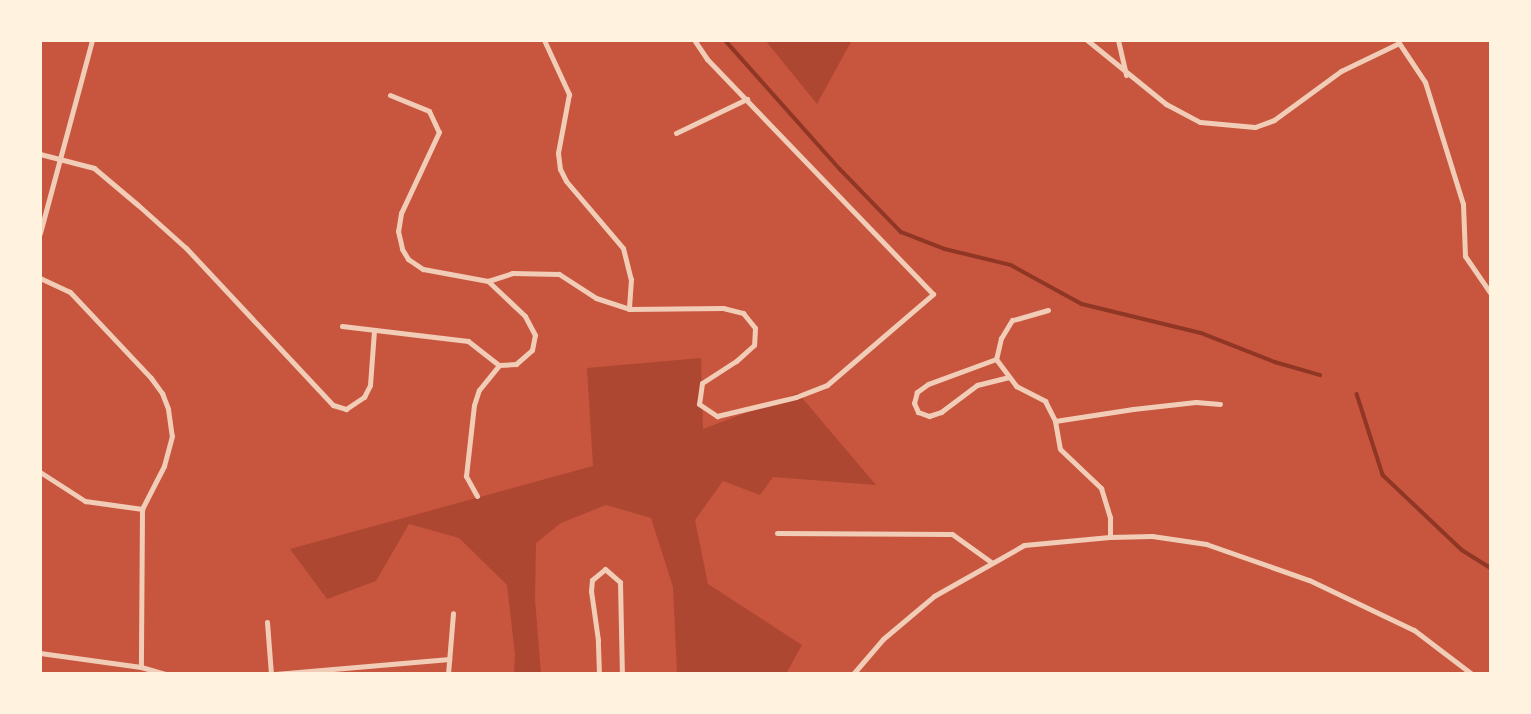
<!DOCTYPE html>
<html>
<head>
<meta charset="utf-8">
<style>
  body { margin:0 }
  #map { position:relative; width:1531px; height:714px; overflow:hidden; background:#c8553d; font-family:"DM Sans",sans-serif }
  div>[style] { position:absolute }
  [style*='--x'] { left:calc(var(--x)*1px); top:calc(var(--y)*1px); width:calc(var(--w)*1px); rotate:calc(var(--a)*1deg) }
  .green>* { inset:0; background:#ae4732 }
  .stream>* { height:3.5px; margin:-1.75px; padding:0 1.75px; transform-origin:1.75px; border-radius:1.75px; background:#8f3625 }
  .minor>* { height:5px; margin:-2.5px; padding:0 2.5px; transform-origin:2.5px; border-radius:2.5px; background:#f1ccb7 }
  span { translate:-50% -50%; white-space:nowrap; text-align:center; line-height:1.15; -webkit-text-stroke:5px #fff3e0; paint-order:stroke }
  .frame { position:absolute; inset:0; border:42px solid #fff3e0; pointer-events:none }
</style>
</head>
<body>
<div id="map">
  <div class="green">
    <div style="clip-path:polygon(765px 40px,852px 40px,817px 104px)"></div>
    <div style="clip-path:polygon(701px 358px,703px 429px,798px 393px,876px 485px,773px 477px,760px 495px,723px 481px,695px 520px,708px 584px,802px 645px,786px 674px,677px 674px,673px 587px,651px 518px,606px 505px,561px 523px,536px 543px,535px 599px,541px 674px,514px 674px,515px 654px,507px 585px,459px 538px,409px 524px,376px 581px,327px 599px,290px 549px,593px 466px,587px 368px)"></div>
  </div>
  <div class="stream">
    <div style="--x:725;--y:40;--w:173;--a:48.3"></div>
    <div style="--x:840;--y:169;--w:88;--a:45.9"></div>
    <div style="--x:901;--y:232;--w:47;--a:21.1"></div>
    <div style="--x:945;--y:249;--w:68;--a:13.6"></div>
    <div style="--x:1011;--y:265;--w:81;--a:28.8"></div>
    <div style="--x:1082;--y:304;--w:122;--a:13.7"></div>
    <div style="--x:1201;--y:333;--w:79;--a:21.4"></div>
    <div style="--x:1275;--y:362;--w:47;--a:16.1"></div>
    <div style="--x:1357;--y:394;--w:85;--a:72.2"></div>
    <div style="--x:1383;--y:475;--w:109;--a:43.5"></div>
    <div style="--x:1462;--y:550;--w:34;--a:32"></div>
    <div style="--x:1113;--y:674;--w:42;--a:0"></div>
  </div>
  <div class="minor">
    <div style="--x:544;--y:40;--w:60;--a:65.2"></div>
    <div style="--x:569;--y:94;--w:60;--a:100.6"></div>
    <div style="--x:558;--y:153;--w:16;--a:83"></div>
    <div style="--x:560;--y:169;--w:13;--a:63"></div>
    <div style="--x:566;--y:181;--w:88;--a:49.6"></div>
    <div style="--x:623;--y:248;--w:32;--a:76"></div>
    <div style="--x:631;--y:279;--w:30;--a:94"></div>
    <div style="--x:1087;--y:40;--w:102;--a:39"></div>
    <div style="--x:1166;--y:104;--w:38;--a:28"></div>
    <div style="--x:1200;--y:122;--w:55;--a:5.2"></div>
    <div style="--x:1255;--y:127;--w:20;--a:-20"></div>
    <div style="--x:1274;--y:120;--w:83;--a:-36.2"></div>
    <div style="--x:1341;--y:71;--w:64;--a:-25.8"></div>
    <div style="--x:1399;--y:43;--w:47;--a:56.3"></div>
    <div style="--x:1425;--y:82;--w:128;--a:72.7"></div>
    <div style="--x:1463;--y:204;--w:52;--a:87.8"></div>
    <div style="--x:1465;--y:256;--w:46;--a:55.6"></div>
    <div style="--x:1118;--y:40;--w:36;--a:77"></div>
    <div style="--x:390;--y:95;--w:42;--a:22.3"></div>
    <div style="--x:429;--y:111;--w:23;--a:65"></div>
    <div style="--x:439;--y:132;--w:89;--a:115.1"></div>
    <div style="--x:401;--y:213;--w:18;--a:99"></div>
    <div style="--x:398;--y:231;--w:18;--a:77"></div>
    <div style="--x:402;--y:249;--w:12;--a:59"></div>
    <div style="--x:408;--y:259;--w:18;--a:34"></div>
    <div style="--x:423;--y:269;--w:66;--a:10.5"></div>
    <div style="--x:676;--y:133;--w:79;--a:-25.6"></div>
    <div style="--x:40;--y:154;--w:56;--a:14.5"></div>
    <div style="--x:94;--y:168;--w:57;--a:40.1"></div>
    <div style="--x:138;--y:205;--w:64;--a:41.9"></div>
    <div style="--x:186;--y:248;--w:215;--a:46.9"></div>
    <div style="--x:333;--y:405;--w:14;--a:17"></div>
    <div style="--x:346;--y:409;--w:22;--a:-34"></div>
    <div style="--x:364;--y:397;--w:13;--a:-63"></div>
    <div style="--x:370;--y:385;--w:54;--a:-85.8"></div>
    <div style="--x:40;--y:233;--w:200;--a:-74.9"></div>
    <div style="--x:40;--y:278;--w:33;--a:25"></div>
    <div style="--x:70;--y:292;--w:118;--a:46.7"></div>
    <div style="--x:151;--y:378;--w:19;--a:54"></div>
    <div style="--x:162;--y:393;--w:17;--a:69"></div>
    <div style="--x:168;--y:409;--w:27;--a:82"></div>
    <div style="--x:172;--y:436;--w:31;--a:105"></div>
    <div style="--x:164;--y:466;--w:48;--a:117.1"></div>
    <div style="--x:142;--y:509;--w:158;--a:90.4"></div>
    <div style="--x:1048;--y:310;--w:37;--a:164"></div>
    <div style="--x:1012;--y:320;--w:21;--a:121"></div>
    <div style="--x:1001;--y:338;--w:22;--a:103"></div>
    <div style="--x:996;--y:359;--w:34;--a:53"></div>
    <div style="--x:1016;--y:386;--w:33;--a:27"></div>
    <div style="--x:1045;--y:401;--w:22;--a:63"></div>
    <div style="--x:1055;--y:421;--w:28;--a:80"></div>
    <div style="--x:1060;--y:449;--w:57;--a:43.6"></div>
    <div style="--x:1101;--y:488;--w:30;--a:73"></div>
    <div style="--x:1110;--y:517;--w:20;--a:90"></div>
    <div style="--x:342;--y:326;--w:127;--a:6.8"></div>
    <div style="--x:468;--y:341;--w:39;--a:38"></div>
    <div style="--x:499;--y:365;--w:17;--a:-3"></div>
    <div style="--x:516;--y:364;--w:21;--a:-41"></div>
    <div style="--x:532;--y:350;--w:15;--a:-79"></div>
    <div style="--x:535;--y:335;--w:21;--a:-118"></div>
    <div style="--x:525;--y:316;--w:51;--a:-136.6"></div>
    <div style="--x:488;--y:281;--w:25;--a:-18"></div>
    <div style="--x:512;--y:273;--w:47;--a:1.2"></div>
    <div style="--x:559;--y:274;--w:44;--a:33"></div>
    <div style="--x:596;--y:298;--w:35;--a:18"></div>
    <div style="--x:629;--y:309;--w:94;--a:-0.6"></div>
    <div style="--x:723;--y:308;--w:21;--a:14"></div>
    <div style="--x:743;--y:313;--w:19;--a:51"></div>
    <div style="--x:755;--y:328;--w:17;--a:93"></div>
    <div style="--x:754;--y:345;--w:24;--a:138"></div>
    <div style="--x:736;--y:361;--w:40;--a:147.1"></div>
    <div style="--x:702;--y:383;--w:21;--a:98"></div>
    <div style="--x:699;--y:404;--w:22;--a:34"></div>
    <div style="--x:717;--y:416;--w:81;--a:-13.5"></div>
    <div style="--x:796;--y:397;--w:33;--a:-21"></div>
    <div style="--x:827;--y:385;--w:140;--a:-40.6"></div>
    <div style="--x:933;--y:294;--w:326;--a:-133.9"></div>
    <div style="--x:707;--y:59;--w:23;--a:-124"></div>
    <div style="--x:996;--y:359;--w:72;--a:159.8"></div>
    <div style="--x:928;--y:384;--w:14;--a:144"></div>
    <div style="--x:917;--y:392;--w:11;--a:105"></div>
    <div style="--x:914;--y:403;--w:10;--a:66"></div>
    <div style="--x:918;--y:412;--w:12;--a:20"></div>
    <div style="--x:929;--y:416;--w:13;--a:-18"></div>
    <div style="--x:941;--y:412;--w:45;--a:-36.9"></div>
    <div style="--x:977;--y:385;--w:32;--a:-14"></div>
    <div style="--x:1055;--y:421;--w:79;--a:-8.7"></div>
    <div style="--x:1133;--y:409;--w:63;--a:-6.3"></div>
    <div style="--x:1196;--y:402;--w:24;--a:5"></div>
    <div style="--x:40;--y:472;--w:54;--a:32.8"></div>
    <div style="--x:85;--y:501;--w:58;--a:8"></div>
    <div style="--x:477;--y:496;--w:23;--a:-119"></div>
    <div style="--x:466;--y:476;--w:71;--a:-83.6"></div>
    <div style="--x:474;--y:405;--w:16;--a:-72"></div>
    <div style="--x:479;--y:390;--w:32;--a:-51"></div>
    <div style="--x:777;--y:533;--w:175;--a:0.3"></div>
    <div style="--x:952;--y:534;--w:48;--a:35.7"></div>
    <div style="--x:267;--y:622;--w:52;--a:85.6"></div>
    <div style="--x:40;--y:653;--w:102;--a:7.9"></div>
    <div style="--x:141;--y:667;--w:25;--a:16"></div>
    <div style="--x:275;--y:674;--w:175;--a:-4.9"></div>
    <div style="--x:448;--y:674;--w:61;--a:-85.3"></div>
    <div style="--x:599;--y:674;--w:34;--a:-92"></div>
    <div style="--x:598;--y:640;--w:49;--a:-98.1"></div>
    <div style="--x:591;--y:591;--w:11;--a:-85"></div>
    <div style="--x:592;--y:580;--w:17;--a:-40"></div>
    <div style="--x:605;--y:569;--w:20;--a:41"></div>
    <div style="--x:620;--y:582;--w:92;--a:88.8"></div>
    <div style="--x:853;--y:674;--w:46;--a:-49.4"></div>
    <div style="--x:883;--y:639;--w:67;--a:-40.1"></div>
    <div style="--x:934;--y:596;--w:103;--a:-29.5"></div>
    <div style="--x:1024;--y:545;--w:86;--a:-5.3"></div>
    <div style="--x:1110;--y:537;--w:42;--a:-1.4"></div>
    <div style="--x:1152;--y:536;--w:55;--a:8.4"></div>
    <div style="--x:1206;--y:544;--w:109;--a:19.3"></div>
    <div style="--x:1309;--y:580;--w:116;--a:25.5"></div>
    <div style="--x:1414;--y:630;--w:73;--a:37.2"></div>
  </div>
  <div class="frame"></div>
</div>
</body>
</html>
